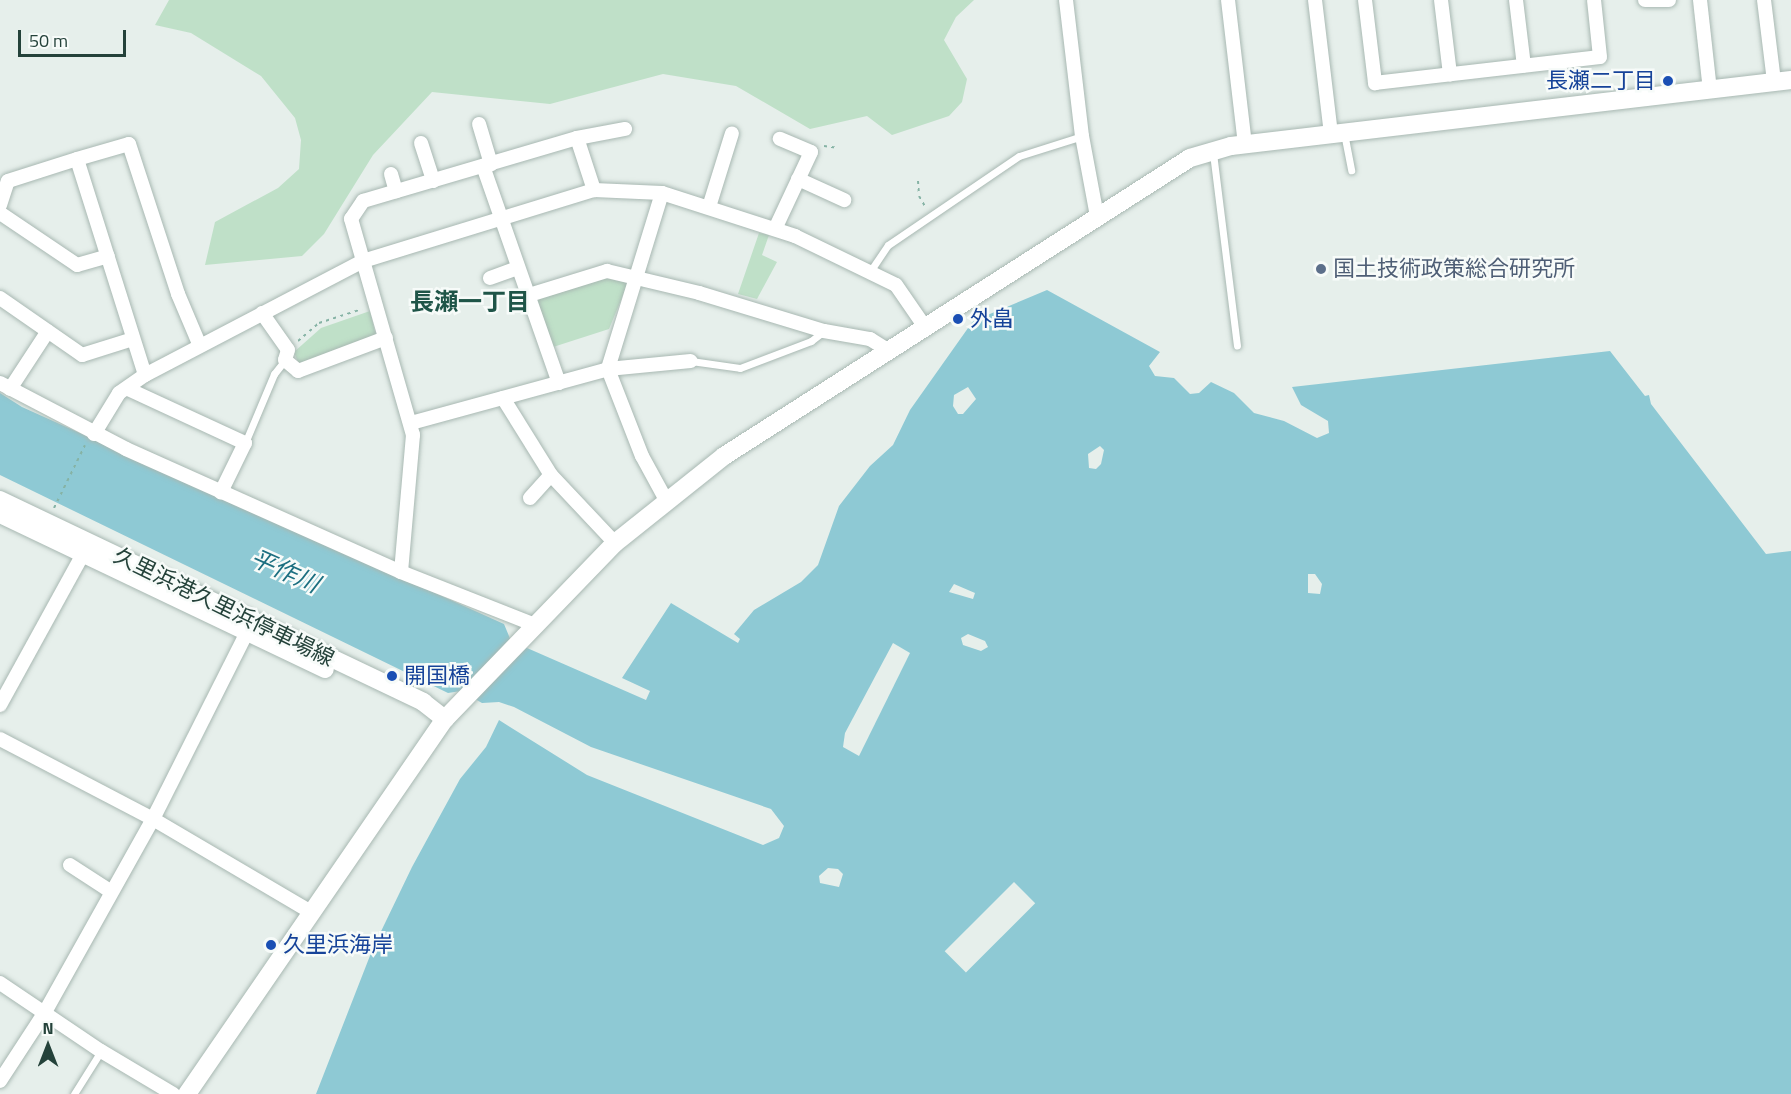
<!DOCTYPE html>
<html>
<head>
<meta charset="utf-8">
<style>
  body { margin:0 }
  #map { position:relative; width:1791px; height:1094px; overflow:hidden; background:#e6efeb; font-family:"Titillium Web","Noto Sans JP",sans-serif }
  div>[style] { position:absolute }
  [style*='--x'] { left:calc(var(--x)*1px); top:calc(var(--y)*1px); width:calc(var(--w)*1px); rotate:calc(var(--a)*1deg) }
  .green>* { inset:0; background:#bfe0c8 }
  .water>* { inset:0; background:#8ec9d4 }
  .pier>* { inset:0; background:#e6efeb; transform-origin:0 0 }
  .path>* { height:2px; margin-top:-1px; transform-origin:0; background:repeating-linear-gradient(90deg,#86b3a5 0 3px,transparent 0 7.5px) }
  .roads { filter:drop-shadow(0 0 2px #a8b8b2) drop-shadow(0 0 2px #a8b8b2) }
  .service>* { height:7px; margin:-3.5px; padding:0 3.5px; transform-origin:3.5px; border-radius:3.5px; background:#fff }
  .minor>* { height:14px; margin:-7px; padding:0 7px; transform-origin:7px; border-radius:7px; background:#fff }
  .tertiary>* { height:18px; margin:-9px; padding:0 9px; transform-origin:9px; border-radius:9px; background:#fff }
  .secondary>* { height:18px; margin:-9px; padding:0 9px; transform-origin:9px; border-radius:9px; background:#fff }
  .dots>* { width:16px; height:16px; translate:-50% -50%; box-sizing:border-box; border:3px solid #f7fbf9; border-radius:50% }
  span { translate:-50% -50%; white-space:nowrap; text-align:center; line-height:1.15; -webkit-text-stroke:5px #f7fbf9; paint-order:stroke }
  .transit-label { font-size:22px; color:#164399 }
  .right { translate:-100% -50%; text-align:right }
  .left { translate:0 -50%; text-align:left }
  .service-label { font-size:22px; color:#4e5e75 }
  .street-label { font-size:22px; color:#24423a }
  .neighbourhood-label { font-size:24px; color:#1f5548; font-weight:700 }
  .water-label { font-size:24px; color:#1c6f80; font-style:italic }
  .north { position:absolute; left:18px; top:1016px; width:60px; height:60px; -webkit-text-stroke:4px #f7fbf9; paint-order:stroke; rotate:0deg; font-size:16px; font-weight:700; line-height:24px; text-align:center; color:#24423a }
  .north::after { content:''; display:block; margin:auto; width:21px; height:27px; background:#24423a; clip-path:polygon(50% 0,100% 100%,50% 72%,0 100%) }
  .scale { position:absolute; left:18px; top:30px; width:108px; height:27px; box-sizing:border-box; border:3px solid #24423a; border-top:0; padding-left:8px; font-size:18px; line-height:21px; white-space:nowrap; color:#24423a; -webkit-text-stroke:4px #f7fbf9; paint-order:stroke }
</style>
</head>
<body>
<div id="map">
  <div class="green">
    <div style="clip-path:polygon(169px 0,974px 0,956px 17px,944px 40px,967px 79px,962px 102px,949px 116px,892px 135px,867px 116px,810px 129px,736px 86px,663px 74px,550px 104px,432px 92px,373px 155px,324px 234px,302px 256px,205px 265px,215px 222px,278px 188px,299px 169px,301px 140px,295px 118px,261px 76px,191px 33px,155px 25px)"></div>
    <div style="clip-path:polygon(759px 233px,769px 235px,762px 255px,777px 262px,757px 299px,738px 294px)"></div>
    <div style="clip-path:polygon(605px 278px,628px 283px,609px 329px,550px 348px,532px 301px)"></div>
    <div style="clip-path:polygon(370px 311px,376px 336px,299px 365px,294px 352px,321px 328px)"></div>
  </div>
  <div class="water">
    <div style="clip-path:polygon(evenodd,1047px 290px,1160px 352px,1149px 366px,1155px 376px,1174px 378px,1190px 394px,1199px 393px,1211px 382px,1234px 393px,1254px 413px,1284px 421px,1317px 438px,1329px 433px,1328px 421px,1301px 405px,1292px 387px,1610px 351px,1645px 396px,1649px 395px,1651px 404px,1766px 554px,1791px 551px,1791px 1094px,316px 1094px,373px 948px,412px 867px,460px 779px,486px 747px,499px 720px,587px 775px,763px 845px,779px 838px,784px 826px,771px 809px,591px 747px,514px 707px,499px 702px,482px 703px,461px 691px,448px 693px,0 475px,0 393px,22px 407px,504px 624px,511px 641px,646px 700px,650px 691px,622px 678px,671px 603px,738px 643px,740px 639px,734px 634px,754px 610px,801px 582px,818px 565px,839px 506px,870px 466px,893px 445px,910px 410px,973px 321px,1047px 290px,968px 387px,976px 399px,963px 414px,958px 414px,953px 406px,954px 395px,968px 387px,1047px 290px,1100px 446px,1104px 450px,1101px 464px,1096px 469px,1089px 468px,1088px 454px,1100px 446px,1047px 290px,1308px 574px,1315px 574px,1322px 584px,1320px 594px,1308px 593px,1308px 574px,1047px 290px,954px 584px,975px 593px,973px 599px,949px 592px,954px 584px,1047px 290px,968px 634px,985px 641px,988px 647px,981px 651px,963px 645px,961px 638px,968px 634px,1047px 290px,828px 868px,838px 869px,843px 874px,839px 887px,820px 883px,819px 876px,828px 868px)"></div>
  </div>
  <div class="pier">
    <div style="clip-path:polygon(893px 643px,910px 653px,859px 756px,843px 747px,845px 733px)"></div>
    <div style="left:1014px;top:882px;width:30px;height:98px;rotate:45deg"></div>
  </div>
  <div class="path">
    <div style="--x:824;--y:146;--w:15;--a:8"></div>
    <div style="--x:918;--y:181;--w:15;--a:86"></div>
    <div style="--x:919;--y:196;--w:14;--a:60"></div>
    <div style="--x:298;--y:341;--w:28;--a:-41"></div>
    <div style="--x:319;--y:323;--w:45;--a:-18"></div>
    <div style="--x:54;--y:508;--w:70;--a:-63.8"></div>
  </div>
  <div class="roads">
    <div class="service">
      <div style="--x:1344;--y:133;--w:38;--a:79"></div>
      <div style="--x:1213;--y:153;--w:194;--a:82.9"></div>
      <div style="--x:871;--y:270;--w:30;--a:-56"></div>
      <div style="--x:888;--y:245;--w:158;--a:-34.2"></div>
      <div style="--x:1019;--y:156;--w:66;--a:-17.6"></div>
      <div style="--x:691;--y:361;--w:49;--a:8.1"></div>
      <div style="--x:740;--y:368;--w:76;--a:-20.8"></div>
      <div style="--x:811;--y:341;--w:16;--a:-38"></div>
      <div style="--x:245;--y:443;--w:75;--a:-67.2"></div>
      <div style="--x:274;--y:374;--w:18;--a:-52"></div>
      <div style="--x:74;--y:1094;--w:51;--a:-57.9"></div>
    </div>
    <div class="minor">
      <div style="--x:1066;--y:0;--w:137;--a:83.3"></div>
      <div style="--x:1082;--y:136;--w:81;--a:79.4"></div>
      <div style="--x:1228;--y:0;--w:145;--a:83.3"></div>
      <div style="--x:1315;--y:0;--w:135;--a:83.2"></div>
      <div style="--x:1365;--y:0;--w:84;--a:83.1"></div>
      <div style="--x:1375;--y:83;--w:226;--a:-6.6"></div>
      <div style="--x:1600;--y:57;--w:57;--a:-96"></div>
      <div style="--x:1441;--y:0;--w:75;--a:83.1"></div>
      <div style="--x:1516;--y:0;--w:66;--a:83.1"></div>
      <div style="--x:1645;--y:0;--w:24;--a:0"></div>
      <div style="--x:1700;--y:0;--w:91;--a:83.7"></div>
      <div style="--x:1764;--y:0;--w:83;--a:83"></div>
      <div style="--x:479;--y:124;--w:42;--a:73.3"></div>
      <div style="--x:577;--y:138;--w:49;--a:-10.6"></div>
      <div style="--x:421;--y:143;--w:40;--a:72"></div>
      <div style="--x:483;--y:166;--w:230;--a:70.7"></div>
      <div style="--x:391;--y:174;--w:18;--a:74"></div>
      <div style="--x:798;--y:179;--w:51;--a:24.5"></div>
      <div style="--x:662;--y:193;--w:184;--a:107.1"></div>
      <div style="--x:608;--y:369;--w:93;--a:68.7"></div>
      <div style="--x:642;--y:456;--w:50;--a:61.4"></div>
      <div style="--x:0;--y:205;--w:25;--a:-72"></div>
      <div style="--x:8;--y:181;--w:72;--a:-17.7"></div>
      <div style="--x:709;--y:207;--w:77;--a:-72.7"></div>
      <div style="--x:0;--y:213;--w:93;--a:34"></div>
      <div style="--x:77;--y:265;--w:32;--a:-16"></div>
      <div style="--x:775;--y:229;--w:85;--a:-64.9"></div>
      <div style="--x:811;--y:152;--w:34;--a:-157"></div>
      <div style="--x:490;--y:278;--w:29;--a:-20"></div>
      <div style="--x:526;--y:296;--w:85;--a:-17.2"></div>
      <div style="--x:607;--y:271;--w:95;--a:13.4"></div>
      <div style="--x:699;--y:293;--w:131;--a:16.9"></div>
      <div style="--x:824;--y:331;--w:47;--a:9.9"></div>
      <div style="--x:870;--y:339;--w:22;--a:32"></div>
      <div style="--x:0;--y:298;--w:100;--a:34.8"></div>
      <div style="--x:82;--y:355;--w:53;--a:-17.4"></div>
      <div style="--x:262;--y:313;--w:45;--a:54.9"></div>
      <div style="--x:288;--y:350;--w:10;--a:107"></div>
      <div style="--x:285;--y:360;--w:17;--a:40"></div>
      <div style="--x:298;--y:371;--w:94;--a:-20.6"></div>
      <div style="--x:145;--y:375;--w:226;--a:-107.5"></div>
      <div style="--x:77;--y:159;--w:54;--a:-16.1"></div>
      <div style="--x:129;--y:144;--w:158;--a:71.9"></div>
      <div style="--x:178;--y:294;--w:56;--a:67.1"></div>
      <div style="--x:0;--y:383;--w:142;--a:27.6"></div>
      <div style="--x:126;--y:449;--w:301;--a:24.1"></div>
      <div style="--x:401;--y:572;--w:144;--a:21.6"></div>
      <div style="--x:10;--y:389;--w:69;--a:-56.8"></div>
      <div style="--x:128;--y:389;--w:129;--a:24.8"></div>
      <div style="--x:245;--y:443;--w:55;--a:116.1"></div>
      <div style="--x:503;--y:398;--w:91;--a:58.1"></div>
      <div style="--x:551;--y:475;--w:93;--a:46.7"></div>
      <div style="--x:411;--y:423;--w:204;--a:-15.3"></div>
      <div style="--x:608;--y:369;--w:83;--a:-5.5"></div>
      <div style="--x:94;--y:434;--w:48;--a:-58.6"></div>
      <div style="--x:119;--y:393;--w:32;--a:-35"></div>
      <div style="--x:145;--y:375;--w:246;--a:-27.6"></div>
      <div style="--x:363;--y:261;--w:242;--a:-17.1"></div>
      <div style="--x:594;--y:190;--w:68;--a:2.5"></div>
      <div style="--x:662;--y:193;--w:140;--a:17.9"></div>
      <div style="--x:795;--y:236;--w:112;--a:25.9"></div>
      <div style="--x:896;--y:285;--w:51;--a:55.4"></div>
      <div style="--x:530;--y:498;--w:31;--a:-48"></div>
      <div style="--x:401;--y:572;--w:138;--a:-85"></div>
      <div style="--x:413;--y:435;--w:225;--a:-106"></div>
      <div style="--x:351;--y:219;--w:22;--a:-56"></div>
      <div style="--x:363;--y:201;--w:223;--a:-16.4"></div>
      <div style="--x:577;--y:138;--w:55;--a:71.9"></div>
      <div style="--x:0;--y:705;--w:180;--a:-61.2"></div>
      <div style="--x:0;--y:739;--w:173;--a:27.6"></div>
      <div style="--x:153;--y:819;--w:183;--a:30.5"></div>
      <div style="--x:70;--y:865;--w:48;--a:33"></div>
      <div style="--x:0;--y:983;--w:122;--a:34"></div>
      <div style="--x:101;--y:1051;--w:84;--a:30.8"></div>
      <div style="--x:0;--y:1081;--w:82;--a:-56.9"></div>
      <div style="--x:45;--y:1012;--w:221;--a:-60.8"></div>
      <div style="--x:153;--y:819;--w:209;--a:-63.3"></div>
    </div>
    <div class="tertiary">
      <div style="--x:445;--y:719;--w:245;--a:-46"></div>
      <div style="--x:615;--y:543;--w:139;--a:-38.6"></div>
      <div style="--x:724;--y:456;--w:553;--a:-32.6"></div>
      <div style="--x:1190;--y:158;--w:43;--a:-16.3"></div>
      <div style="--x:1231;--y:146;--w:564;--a:-6.72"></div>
    </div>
    <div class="secondary">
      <div style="--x:0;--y:500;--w:469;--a:25.5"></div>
      <div style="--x:423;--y:702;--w:28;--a:38"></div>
      <div style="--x:0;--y:514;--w:360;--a:25.5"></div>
      <div style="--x:187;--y:1094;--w:455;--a:-55.5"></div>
    </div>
  </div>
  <div class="dots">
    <div style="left:1668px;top:81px;background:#1a4fb4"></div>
    <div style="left:1321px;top:269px;background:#5c6f8a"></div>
    <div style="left:958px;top:319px;background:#1a4fb4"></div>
    <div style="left:392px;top:676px;background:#1a4fb4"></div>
    <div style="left:271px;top:945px;background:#1a4fb4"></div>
  </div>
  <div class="transit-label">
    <span class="right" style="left:1656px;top:81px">長瀬二丁目</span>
    <span class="left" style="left:970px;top:319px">外畠</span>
    <span class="left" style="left:404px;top:676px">開国橋</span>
    <span class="left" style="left:283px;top:945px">久里浜海岸</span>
  </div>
  <div class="service-label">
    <span class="left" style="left:1333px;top:269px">国土技術政策総合研究所</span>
  </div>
  <div class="street-label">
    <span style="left:224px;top:607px;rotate:26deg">久里浜港久里浜停車場線</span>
  </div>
  <div class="neighbourhood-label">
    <span style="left:470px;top:302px">長瀬一丁目</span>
  </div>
  <div class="water-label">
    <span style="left:285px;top:571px;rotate:24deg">平作川</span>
  </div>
  <div class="north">N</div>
  <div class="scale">50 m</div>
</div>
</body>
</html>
